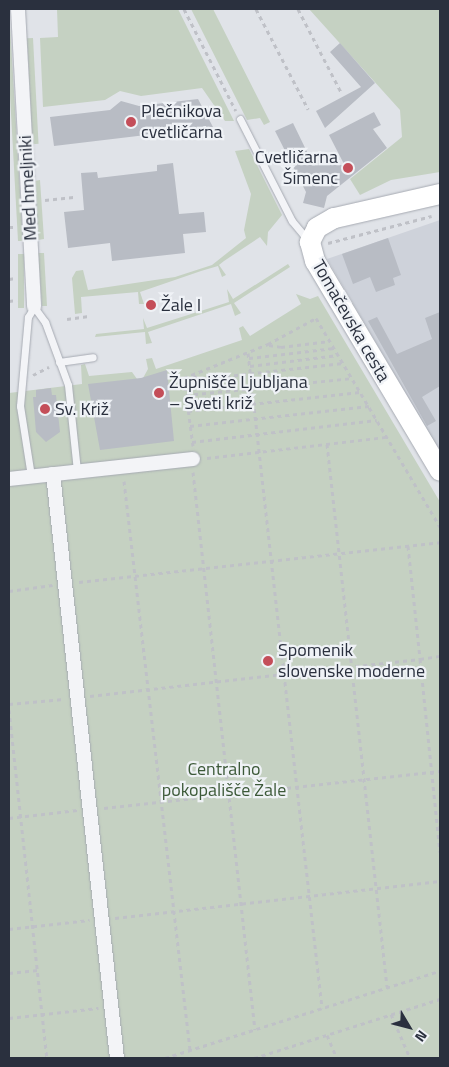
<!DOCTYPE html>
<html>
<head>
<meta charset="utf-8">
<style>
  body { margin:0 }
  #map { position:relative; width:449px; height:1067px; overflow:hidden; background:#e0e3e8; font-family:"Titillium Web",sans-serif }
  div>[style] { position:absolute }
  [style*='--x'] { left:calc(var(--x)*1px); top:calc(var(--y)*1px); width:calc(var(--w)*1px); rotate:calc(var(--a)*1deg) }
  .built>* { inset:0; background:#ced2da }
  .green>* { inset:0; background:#c5d1c2; transform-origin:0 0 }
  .building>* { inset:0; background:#b8bcc4 }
  .path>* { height:3px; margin-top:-1.5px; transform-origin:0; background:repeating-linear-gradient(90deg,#bfc1c7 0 4px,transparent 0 8px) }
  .roads { filter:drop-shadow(0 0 1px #a6aab2) drop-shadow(0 0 1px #a6aab2) }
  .lane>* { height:7px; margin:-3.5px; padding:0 3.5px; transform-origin:3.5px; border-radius:3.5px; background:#f3f4f7 }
  .street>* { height:14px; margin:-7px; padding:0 7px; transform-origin:7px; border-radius:7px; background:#f3f4f7 }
  .secondary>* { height:20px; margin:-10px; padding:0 10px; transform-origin:10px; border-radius:10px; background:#fff }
  .dots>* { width:14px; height:14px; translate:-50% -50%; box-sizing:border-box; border:2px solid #eff2f6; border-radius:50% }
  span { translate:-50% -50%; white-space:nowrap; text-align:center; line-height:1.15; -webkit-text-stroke:4.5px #eff2f6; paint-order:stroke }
  .poi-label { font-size:18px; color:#2a303e }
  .left { translate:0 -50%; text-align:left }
  .right { translate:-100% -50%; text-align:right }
  .street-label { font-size:18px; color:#2a303e }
  .park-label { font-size:18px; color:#3c5938 }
  .frame { position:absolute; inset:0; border:10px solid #2a303e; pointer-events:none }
  .north { position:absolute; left:384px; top:1002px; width:50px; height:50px; -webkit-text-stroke:4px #eff2f6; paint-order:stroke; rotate:127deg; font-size:14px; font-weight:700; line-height:20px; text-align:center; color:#2a303e }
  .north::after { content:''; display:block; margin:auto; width:18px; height:22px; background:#2a303e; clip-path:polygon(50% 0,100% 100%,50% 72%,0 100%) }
</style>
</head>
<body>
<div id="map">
  <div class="built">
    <div style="clip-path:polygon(440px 220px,440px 452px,327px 259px)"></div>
  </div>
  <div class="green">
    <div style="clip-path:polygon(9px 9px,23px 241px,18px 241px,9px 77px)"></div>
    <div style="clip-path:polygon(57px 9px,178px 9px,234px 121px,225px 121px,202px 88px,141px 96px,120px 91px,105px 100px,43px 107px,40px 38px,58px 37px)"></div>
    <div style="clip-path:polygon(191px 9px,213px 9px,270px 122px,264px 125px,260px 118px,247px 120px)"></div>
    <div style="clip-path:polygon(309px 9px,440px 9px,440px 172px,391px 180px,360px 195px,350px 179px,402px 137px,400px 110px)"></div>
    <div style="left:33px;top:38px;width:106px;height:6px;rotate:87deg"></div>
    <div style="clip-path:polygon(249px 149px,282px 215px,268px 232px,267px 246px,260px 237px,224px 261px,219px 265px,226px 275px,222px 277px,218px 266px,201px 271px,140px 292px,144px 304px,139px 304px,138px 292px,81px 297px,82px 313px,75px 314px,72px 278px,76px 271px,83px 270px,88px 290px,175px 277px,212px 265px,246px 238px,244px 230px,251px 194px,235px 151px)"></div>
    <div style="clip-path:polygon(40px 180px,44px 239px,38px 240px,35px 181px)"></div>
    <div style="clip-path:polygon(38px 253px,44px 253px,47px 306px,42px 306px)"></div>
    <div style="left:18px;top:254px;width:6px;height:54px"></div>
    <div style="clip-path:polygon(288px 264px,290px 267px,234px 303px,241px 313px,235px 316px,231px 304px,148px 332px,152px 343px,146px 344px,145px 332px,95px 337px,96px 334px,144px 329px,143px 318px,147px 328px,229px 302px,227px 289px,233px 299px)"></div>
    <div style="clip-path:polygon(296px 294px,310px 299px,318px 296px,440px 502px,440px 1058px,9px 1058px,9px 393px,82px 384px,81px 365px,85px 364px,89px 376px,132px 372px,137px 379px,143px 378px,148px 369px,146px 359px,152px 358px,156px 369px,242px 340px,239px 328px,243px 326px,250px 336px,301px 304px)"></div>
  </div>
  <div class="building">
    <div style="clip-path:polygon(340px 43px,375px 83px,325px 128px,316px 111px,361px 87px,330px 52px)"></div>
    <div style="clip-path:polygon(198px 99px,213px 127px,54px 146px,50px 117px,110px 110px,121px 101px,139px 106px)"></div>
    <div style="clip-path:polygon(374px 112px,381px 125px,373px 129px,387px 148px,327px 196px,324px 208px,303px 203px,306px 192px,275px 131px,293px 123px,310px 158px,345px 166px,329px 135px)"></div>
    <div style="clip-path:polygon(173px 163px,179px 214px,204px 212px,206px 232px,183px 234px,185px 253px,112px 261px,110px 243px,68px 248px,64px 212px,84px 210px,81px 173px,97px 172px,98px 178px,157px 171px,157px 165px)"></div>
    <div style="clip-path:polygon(388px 238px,401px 275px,393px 278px,395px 285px,376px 292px,370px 277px,353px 284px,342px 254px)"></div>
    <div style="clip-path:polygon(440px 312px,440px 386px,422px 397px,436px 421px,427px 426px,368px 321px,377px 317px,397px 354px,432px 339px,425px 318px)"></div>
    <div style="clip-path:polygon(167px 370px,174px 441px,100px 450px,88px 384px,141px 378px)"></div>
    <div style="clip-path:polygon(51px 388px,52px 395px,56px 395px,60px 432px,46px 442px,36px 432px,33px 397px,36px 397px,36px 390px)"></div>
  </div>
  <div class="path">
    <div style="--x:184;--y:9;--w:114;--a:63"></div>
    <div style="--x:256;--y:9;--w:113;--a:62.5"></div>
    <div style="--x:298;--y:9;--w:93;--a:62.6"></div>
    <div style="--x:45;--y:200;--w:31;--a:-6"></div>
    <div style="--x:9;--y:227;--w:4;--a:0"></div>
    <div style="--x:328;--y:243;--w:107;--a:-14.6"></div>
    <div style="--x:9;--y:279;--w:7;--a:-8"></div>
    <div style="--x:9;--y:301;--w:8;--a:-7"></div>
    <div style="--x:67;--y:319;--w:22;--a:-8"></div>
    <div style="--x:269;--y:345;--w:12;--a:9"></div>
    <div style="--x:281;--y:347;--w:49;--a:-7"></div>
    <div style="--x:248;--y:353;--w:323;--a:83.6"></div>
    <div style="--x:284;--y:674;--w:137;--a:-6.3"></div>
    <div style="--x:420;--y:659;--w:194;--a:84.1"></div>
    <div style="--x:249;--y:358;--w:86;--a:-6.7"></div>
    <div style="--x:250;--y:366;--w:89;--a:-7.1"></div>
    <div style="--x:33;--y:375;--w:18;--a:-27"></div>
    <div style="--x:193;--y:376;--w:9;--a:18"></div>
    <div style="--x:202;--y:379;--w:142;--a:-6.5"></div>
    <div style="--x:186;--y:395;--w:167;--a:-5.8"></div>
    <div style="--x:188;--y:411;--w:173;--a:-6.3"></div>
    <div style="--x:190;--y:426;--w:180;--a:-6.4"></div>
    <div style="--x:192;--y:442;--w:186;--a:-6.8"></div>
    <div style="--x:327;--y:444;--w:546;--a:83.69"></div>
    <div style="--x:193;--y:446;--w:69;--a:-97.5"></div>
    <div style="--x:184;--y:378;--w:91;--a:-22"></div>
    <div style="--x:268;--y:344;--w:55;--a:-28.4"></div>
    <div style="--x:316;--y:318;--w:243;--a:59.3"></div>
    <div style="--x:207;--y:458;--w:181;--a:-6.7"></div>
    <div style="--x:193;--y:472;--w:561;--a:83.66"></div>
    <div style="--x:124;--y:481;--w:573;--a:83.38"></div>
    <div style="--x:408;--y:546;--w:114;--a:83.9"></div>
    <div style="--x:420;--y:659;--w:20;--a:-9"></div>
    <div style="--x:79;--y:582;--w:363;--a:-6.3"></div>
    <div style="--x:9;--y:591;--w:44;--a:-7.8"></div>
    <div style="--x:90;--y:696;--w:195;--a:-6.5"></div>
    <div style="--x:284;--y:674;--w:336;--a:83.5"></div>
    <div style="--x:9;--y:704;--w:55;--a:-5.2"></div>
    <div style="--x:9;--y:710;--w:350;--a:83.8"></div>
    <div style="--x:104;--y:808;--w:338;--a:-6.3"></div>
    <div style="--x:9;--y:818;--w:69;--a:-6.6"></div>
    <div style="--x:115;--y:918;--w:327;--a:-6.5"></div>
    <div style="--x:9;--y:929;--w:81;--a:-6.4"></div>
    <div style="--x:9;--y:973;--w:29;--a:-6"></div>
    <div style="--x:391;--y:1014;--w:48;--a:66.6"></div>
    <div style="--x:9;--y:1018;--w:90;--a:-6.4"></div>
    <div style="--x:327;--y:1035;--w:25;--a:67"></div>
    <div style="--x:165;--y:1058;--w:288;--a:-17.6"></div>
    <div style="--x:254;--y:1058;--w:195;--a:-17.6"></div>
  </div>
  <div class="roads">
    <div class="lane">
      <div style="--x:240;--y:119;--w:114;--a:63"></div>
      <div style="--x:292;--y:221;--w:25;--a:50"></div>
      <div style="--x:59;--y:362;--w:34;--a:-8"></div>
      <div style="--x:31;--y:476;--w:71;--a:-98.9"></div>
      <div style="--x:20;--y:406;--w:89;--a:-84.9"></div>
      <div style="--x:28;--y:317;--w:12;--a:-59"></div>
      <div style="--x:34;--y:307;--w:19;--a:54"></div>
      <div style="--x:45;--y:322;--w:67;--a:69.9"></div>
      <div style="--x:68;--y:385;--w:86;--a:84"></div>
    </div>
    <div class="street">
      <div style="--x:18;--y:9;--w:298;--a:86.9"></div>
      <div style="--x:53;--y:474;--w:587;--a:83.75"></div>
      <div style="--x:9;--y:479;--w:185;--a:-6.2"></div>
    </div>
    <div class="secondary">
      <div style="--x:440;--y:194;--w:109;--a:167.2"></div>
      <div style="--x:334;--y:218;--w:20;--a:150"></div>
      <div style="--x:317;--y:228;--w:16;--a:117"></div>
      <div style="--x:310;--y:242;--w:20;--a:75"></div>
      <div style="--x:315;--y:261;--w:244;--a:59.2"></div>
    </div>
  </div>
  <div class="dots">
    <div style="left:131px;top:122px;background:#c44e59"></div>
    <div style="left:348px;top:168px;background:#c44e59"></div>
    <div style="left:151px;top:305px;background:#c44e59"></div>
    <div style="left:159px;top:393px;background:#c44e59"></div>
    <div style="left:45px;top:409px;background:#c44e59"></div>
    <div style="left:268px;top:661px;background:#c44e59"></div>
  </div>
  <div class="poi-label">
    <span class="left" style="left:141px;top:122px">Plečnikova<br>cvetličarna</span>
    <span class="right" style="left:338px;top:168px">Cvetličarna<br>Šimenc</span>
    <span class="left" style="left:161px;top:305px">Žale I</span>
    <span class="left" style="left:169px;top:393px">Župnišče Ljubljana<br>– Sveti križ</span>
    <span class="left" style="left:55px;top:409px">Sv. Križ</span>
    <span class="left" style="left:278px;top:661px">Spomenik<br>slovenske moderne</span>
  </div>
  <div class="street-label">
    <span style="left:28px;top:188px;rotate:-93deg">Med hmeljniki</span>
    <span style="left:351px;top:321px;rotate:60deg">Tomačevska cesta</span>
  </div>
  <div class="park-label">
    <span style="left:224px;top:780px">Centralno<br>pokopališče Žale</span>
  </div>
  <div class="frame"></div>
  <div class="north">N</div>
</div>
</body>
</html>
